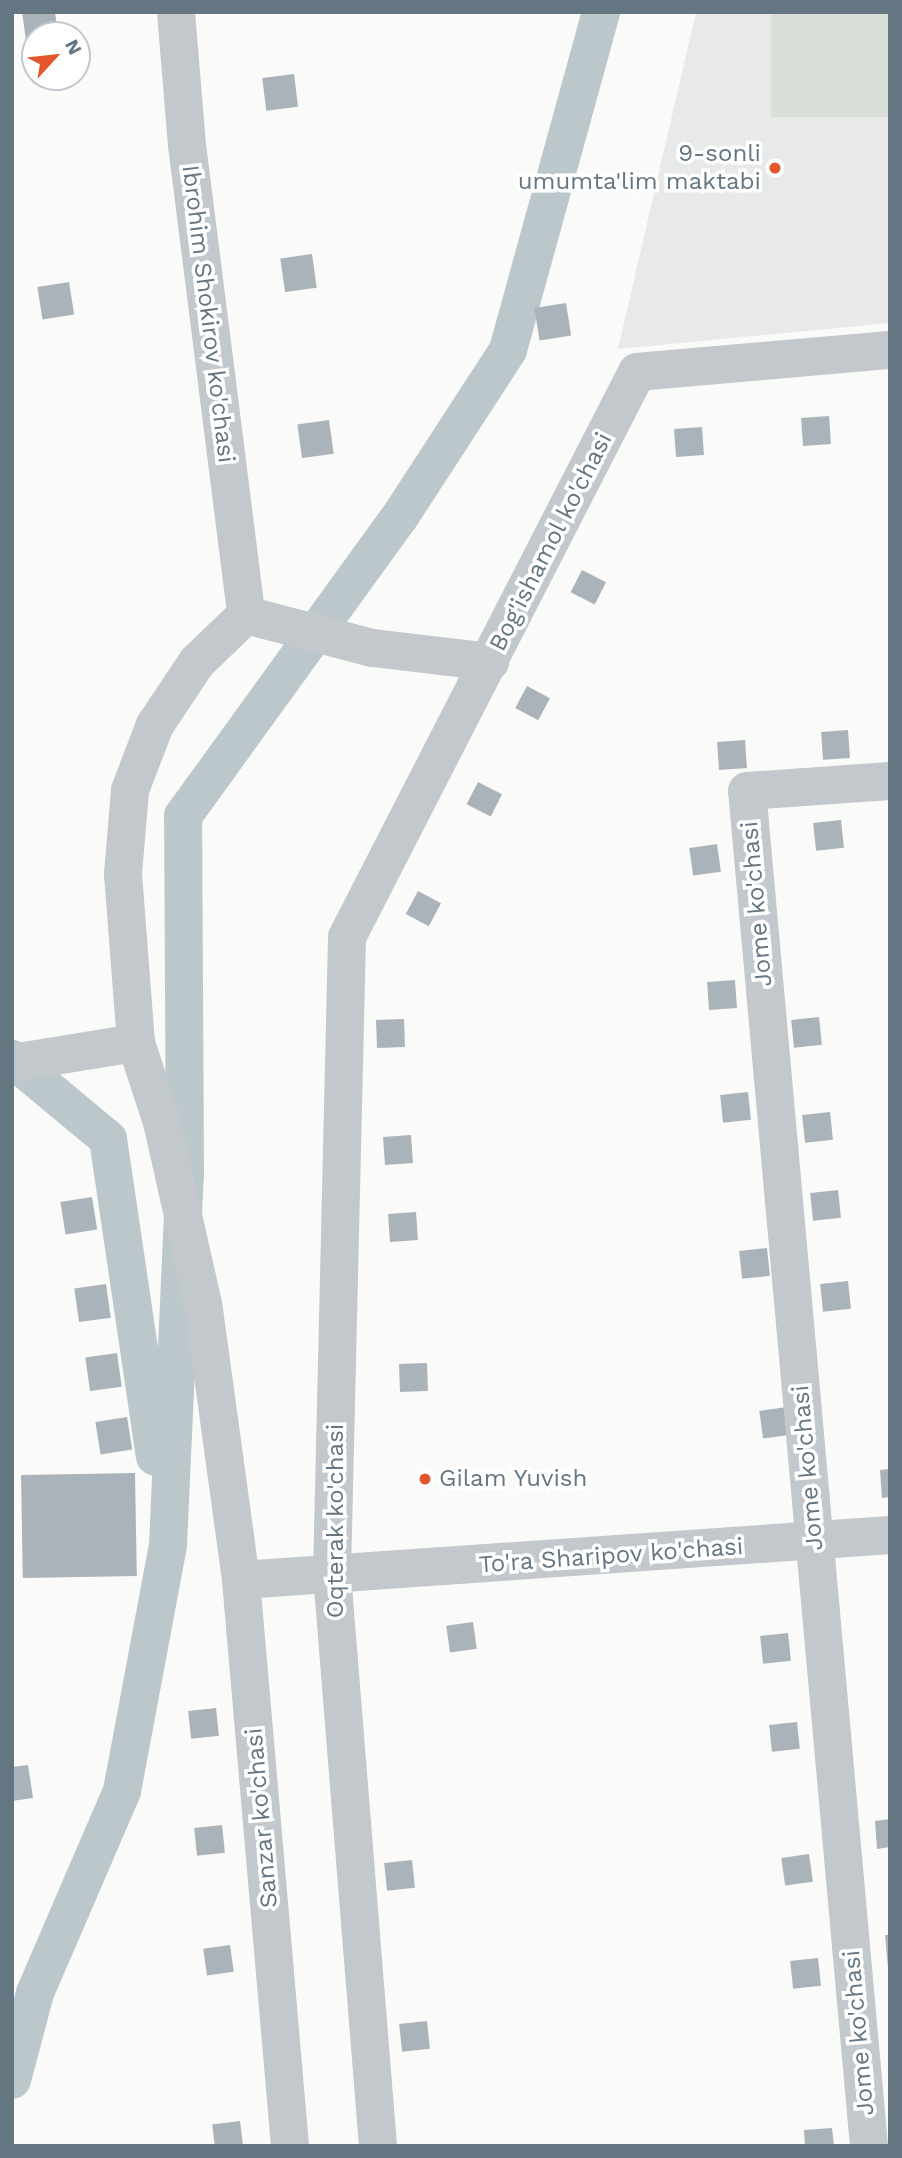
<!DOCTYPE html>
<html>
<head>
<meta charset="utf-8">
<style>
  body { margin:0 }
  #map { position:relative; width:902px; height:2158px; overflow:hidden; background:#fafaf8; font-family:"Work Sans",sans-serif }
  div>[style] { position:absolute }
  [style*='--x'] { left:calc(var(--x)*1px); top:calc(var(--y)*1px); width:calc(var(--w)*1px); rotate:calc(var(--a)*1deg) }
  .built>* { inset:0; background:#e8e9e9 }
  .green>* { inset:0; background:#dadfd7; transform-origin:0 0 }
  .canal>* { height:38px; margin:-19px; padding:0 19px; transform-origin:19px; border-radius:19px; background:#bbc7cb }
  .building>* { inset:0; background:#aab3b9; transform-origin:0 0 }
  .street>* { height:38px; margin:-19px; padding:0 19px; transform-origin:19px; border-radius:19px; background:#c3c8cc }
  .dots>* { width:19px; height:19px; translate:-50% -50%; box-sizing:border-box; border:4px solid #fff; border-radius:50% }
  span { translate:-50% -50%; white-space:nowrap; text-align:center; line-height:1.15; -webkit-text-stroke:7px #fff; paint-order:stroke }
  .poi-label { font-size:24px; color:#657683 }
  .right { translate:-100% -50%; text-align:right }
  .left { translate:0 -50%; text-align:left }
  .street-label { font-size:24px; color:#657683 }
  .frame { position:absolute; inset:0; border:14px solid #657683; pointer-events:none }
  .north { position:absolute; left:21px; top:21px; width:70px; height:70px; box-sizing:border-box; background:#fff; border:2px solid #c1c8cd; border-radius:50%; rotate:63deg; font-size:19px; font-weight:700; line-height:28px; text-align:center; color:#657683 }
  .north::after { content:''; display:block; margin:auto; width:24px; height:32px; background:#e4572e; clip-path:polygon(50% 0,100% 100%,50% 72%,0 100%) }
</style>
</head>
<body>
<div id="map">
  <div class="built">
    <div style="clip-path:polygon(696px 12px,890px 12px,890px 323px,618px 349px)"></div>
  </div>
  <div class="green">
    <div style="left:771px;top:12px;width:119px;height:105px"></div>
  </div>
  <div class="canal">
    <div style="--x:12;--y:1059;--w:125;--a:39.8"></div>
    <div style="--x:108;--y:1139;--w:321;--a:81.6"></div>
    <div style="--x:12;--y:2080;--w:90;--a:-75.2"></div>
    <div style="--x:35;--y:1993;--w:220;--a:-66.7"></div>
    <div style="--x:122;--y:1791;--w:250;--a:-79.4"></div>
    <div style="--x:168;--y:1545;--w:369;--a:-87.4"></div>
    <div style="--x:185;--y:1176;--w:360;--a:-90.3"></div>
    <div style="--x:183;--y:816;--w:368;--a:-54.1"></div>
    <div style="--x:399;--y:518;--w:200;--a:-57"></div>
    <div style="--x:508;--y:350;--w:351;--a:-74.6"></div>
  </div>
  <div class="building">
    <div style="clip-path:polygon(22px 12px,55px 12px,58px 35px,26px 40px)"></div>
    <div style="left:294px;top:74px;width:33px;height:32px;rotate:83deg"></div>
    <div style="left:312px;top:254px;width:34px;height:32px;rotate:82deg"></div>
    <div style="left:69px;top:282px;width:33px;height:32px;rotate:81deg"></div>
    <div style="left:566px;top:303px;width:33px;height:32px;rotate:81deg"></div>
    <div style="left:829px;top:416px;width:28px;height:28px;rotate:86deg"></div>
    <div style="left:329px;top:420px;width:34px;height:32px;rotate:82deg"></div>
    <div style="left:702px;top:427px;width:28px;height:28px;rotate:86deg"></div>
    <div style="left:582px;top:570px;width:27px;height:25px;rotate:27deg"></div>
    <div style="left:527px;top:686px;width:26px;height:25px;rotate:28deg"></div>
    <div style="left:848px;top:730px;width:28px;height:27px;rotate:86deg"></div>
    <div style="left:745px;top:740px;width:28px;height:28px;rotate:86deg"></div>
    <div style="left:478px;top:782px;width:27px;height:25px;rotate:27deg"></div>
    <div style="left:841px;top:820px;width:28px;height:28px;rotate:84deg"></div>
    <div style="left:717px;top:844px;width:28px;height:28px;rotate:82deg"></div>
    <div style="left:418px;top:891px;width:26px;height:26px;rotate:28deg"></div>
    <div style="left:735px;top:980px;width:28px;height:28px;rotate:86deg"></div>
    <div style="left:819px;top:1017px;width:28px;height:28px;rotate:84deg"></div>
    <div style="left:404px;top:1019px;width:28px;height:28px;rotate:88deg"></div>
    <div style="left:748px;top:1092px;width:28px;height:28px;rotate:84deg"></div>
    <div style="left:830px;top:1112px;width:28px;height:28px;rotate:84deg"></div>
    <div style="left:411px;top:1135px;width:28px;height:28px;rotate:86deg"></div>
    <div style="left:838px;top:1190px;width:28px;height:28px;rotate:84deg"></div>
    <div style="left:92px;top:1197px;width:33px;height:32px;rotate:81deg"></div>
    <div style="left:416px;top:1212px;width:28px;height:28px;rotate:86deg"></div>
    <div style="left:767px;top:1248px;width:28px;height:28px;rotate:84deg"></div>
    <div style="left:848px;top:1281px;width:28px;height:28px;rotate:84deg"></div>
    <div style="left:106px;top:1284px;width:34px;height:32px;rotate:82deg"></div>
    <div style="left:117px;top:1353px;width:34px;height:32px;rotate:82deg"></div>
    <div style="left:427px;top:1363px;width:28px;height:28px;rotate:88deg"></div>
    <div style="left:787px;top:1407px;width:28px;height:28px;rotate:82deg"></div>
    <div style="left:127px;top:1417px;width:33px;height:32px;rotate:81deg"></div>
    <div style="clip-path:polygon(890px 1469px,890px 1497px,882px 1498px,880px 1470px)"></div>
    <div style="left:135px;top:1473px;width:103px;height:114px;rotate:89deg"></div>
    <div style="left:473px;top:1622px;width:27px;height:27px;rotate:82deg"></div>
    <div style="left:788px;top:1633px;width:28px;height:28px;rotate:84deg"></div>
    <div style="left:216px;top:1708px;width:28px;height:28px;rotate:84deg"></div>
    <div style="left:797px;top:1722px;width:27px;height:28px;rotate:84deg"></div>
    <div style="clip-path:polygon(28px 1765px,33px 1798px,12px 1801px,12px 1767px)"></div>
    <div style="clip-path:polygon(890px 1819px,890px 1847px,877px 1849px,875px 1821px)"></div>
    <div style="left:222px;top:1825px;width:28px;height:28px;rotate:84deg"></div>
    <div style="left:809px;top:1854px;width:28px;height:28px;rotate:82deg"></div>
    <div style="left:412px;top:1860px;width:28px;height:28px;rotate:84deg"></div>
    <div style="clip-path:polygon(885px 1935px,890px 1935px,890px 1968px,888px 1968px)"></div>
    <div style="left:230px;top:1945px;width:27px;height:27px;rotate:82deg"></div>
    <div style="left:818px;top:1958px;width:28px;height:28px;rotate:84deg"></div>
    <div style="left:427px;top:2021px;width:28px;height:28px;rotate:84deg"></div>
    <div style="left:240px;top:2121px;width:25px;height:28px;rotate:83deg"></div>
    <div style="clip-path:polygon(832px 2128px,834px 2146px,805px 2146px,804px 2130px)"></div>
  </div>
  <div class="street">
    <div style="--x:176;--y:12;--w:133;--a:85.3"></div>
    <div style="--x:187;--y:145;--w:474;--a:82.8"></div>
    <div style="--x:12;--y:1063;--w:126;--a:-9.2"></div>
    <div style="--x:241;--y:1580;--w:279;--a:-97.8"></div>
    <div style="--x:203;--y:1304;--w:187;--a:-102.7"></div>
    <div style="--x:162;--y:1122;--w:83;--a:-108.2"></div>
    <div style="--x:136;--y:1043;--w:169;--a:-94.4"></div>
    <div style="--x:123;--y:874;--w:84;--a:-85.2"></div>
    <div style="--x:130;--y:790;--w:70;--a:-69"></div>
    <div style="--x:155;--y:725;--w:76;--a:-56.3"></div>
    <div style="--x:197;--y:662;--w:68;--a:-43.8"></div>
    <div style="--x:246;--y:615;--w:131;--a:14.6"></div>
    <div style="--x:373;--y:648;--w:118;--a:6.8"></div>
    <div style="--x:290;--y:2146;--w:568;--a:-94.95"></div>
    <div style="--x:241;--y:1580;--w:651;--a:-3.97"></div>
    <div style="--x:378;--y:2146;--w:574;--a:-94.6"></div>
    <div style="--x:332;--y:1574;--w:637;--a:-88.65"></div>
    <div style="--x:347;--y:937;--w:635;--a:-62.83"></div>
    <div style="--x:637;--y:372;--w:254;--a:-5"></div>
    <div style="--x:869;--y:2146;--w:1360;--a:-95.14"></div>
    <div style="--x:747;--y:791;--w:143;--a:-4"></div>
  </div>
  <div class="dots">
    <div style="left:775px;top:168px;background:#e4572e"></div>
    <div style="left:425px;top:1479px;background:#e4572e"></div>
  </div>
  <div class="poi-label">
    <span class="right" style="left:761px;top:168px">9-sonli<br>umumta'lim maktabi</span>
    <span class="left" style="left:439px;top:1479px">Gilam Yuvish</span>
  </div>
  <div class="street-label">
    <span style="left:208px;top:314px;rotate:83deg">Ibrohim Shokirov ko'chasi</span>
    <span style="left:551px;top:542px;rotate:-63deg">Bog'ishamol ko'chasi</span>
    <span style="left:757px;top:904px;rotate:-95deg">Jome ko'chasi</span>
    <span style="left:808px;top:1468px;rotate:-95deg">Jome ko'chasi</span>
    <span style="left:336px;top:1521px;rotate:-90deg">Oqterak ko'chasi</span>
    <span style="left:611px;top:1556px;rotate:-4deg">To'ra Sharipov ko'chasi</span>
    <span style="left:262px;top:1818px;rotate:-95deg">Sanzar ko'chasi</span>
    <span style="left:859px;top:2033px;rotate:-95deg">Jome ko'chasi</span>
  </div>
  <div class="frame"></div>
  <div class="north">N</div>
</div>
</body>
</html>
